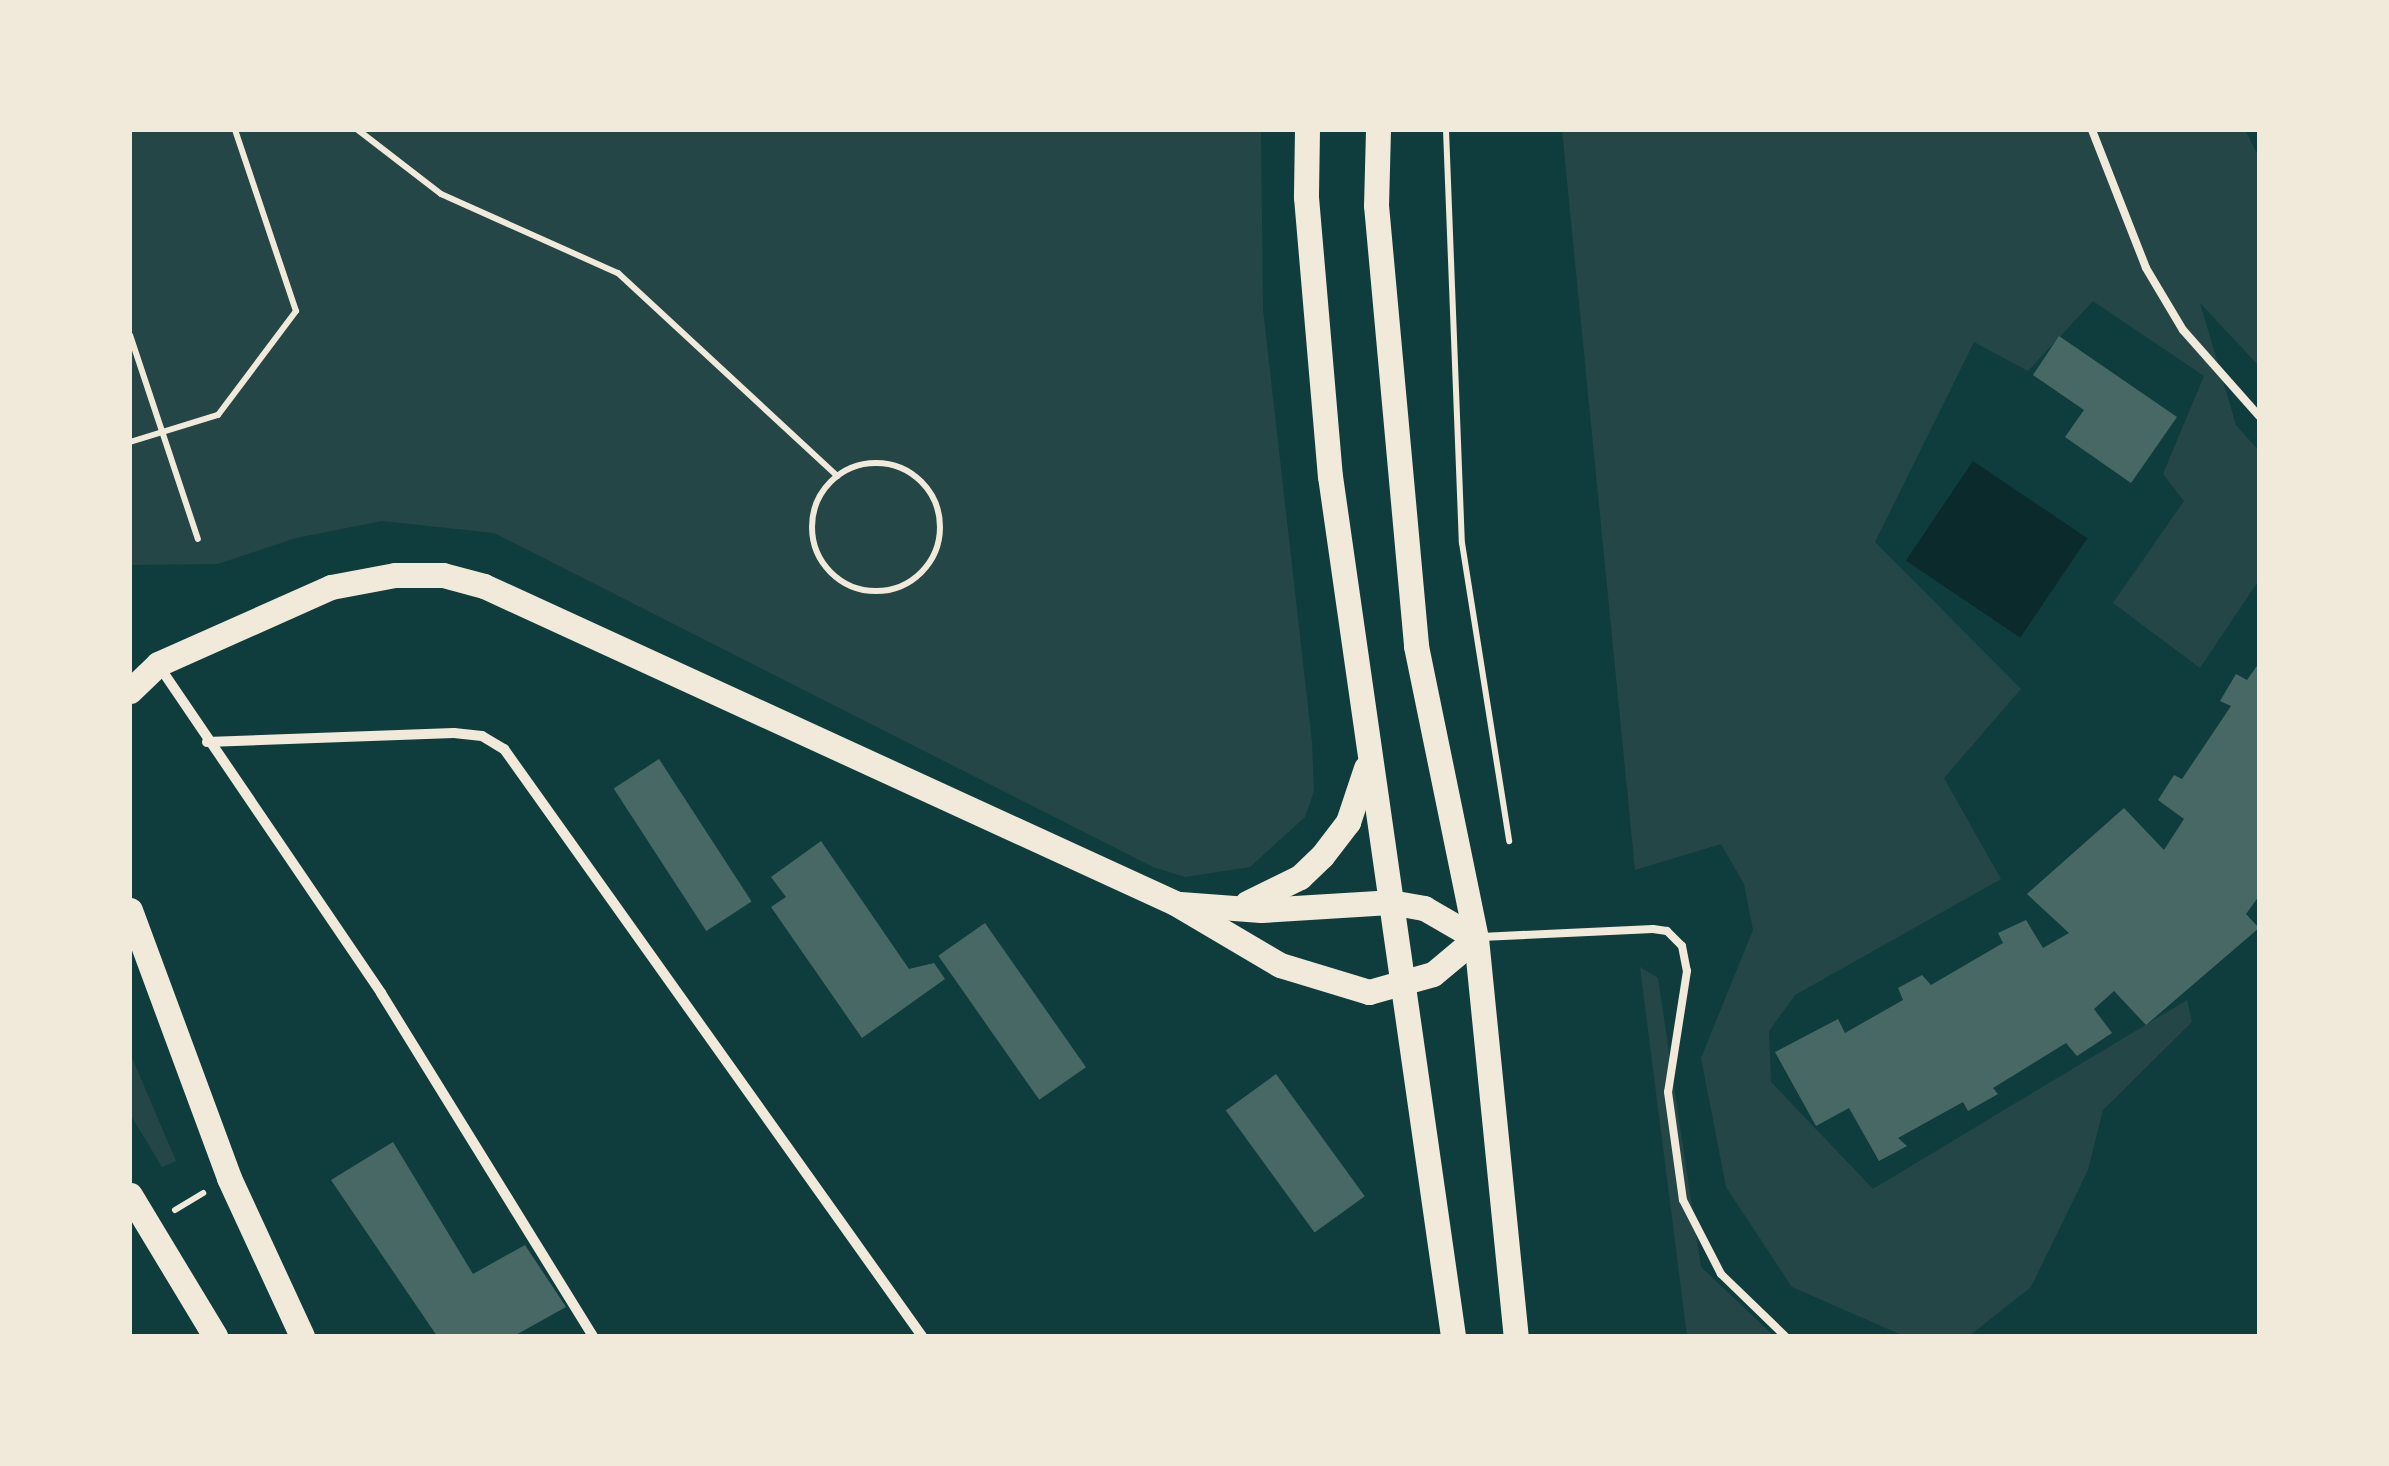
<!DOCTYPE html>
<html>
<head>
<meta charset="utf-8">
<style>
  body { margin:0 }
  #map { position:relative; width:2389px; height:1466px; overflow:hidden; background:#0f3d3e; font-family:Arial,sans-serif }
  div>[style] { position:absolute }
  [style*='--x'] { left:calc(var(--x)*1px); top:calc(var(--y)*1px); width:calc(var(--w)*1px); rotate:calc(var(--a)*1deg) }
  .green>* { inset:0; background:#244646 }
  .water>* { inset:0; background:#0a2a2b; transform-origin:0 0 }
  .building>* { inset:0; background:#486865; transform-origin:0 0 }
  .path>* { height:6px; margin:-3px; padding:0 3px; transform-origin:3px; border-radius:3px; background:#f1e9da }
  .path>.ring { margin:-3px; padding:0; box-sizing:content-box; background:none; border:6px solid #f1e9da; border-radius:50% }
  .service>* { height:8px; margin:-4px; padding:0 4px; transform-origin:4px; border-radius:4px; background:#f1e9da }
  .minor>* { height:10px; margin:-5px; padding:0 5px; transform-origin:5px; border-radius:5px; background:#f1e9da }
  .primary>* { height:25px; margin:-12.5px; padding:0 12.5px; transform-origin:12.5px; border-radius:12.5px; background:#f1e9da }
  span { translate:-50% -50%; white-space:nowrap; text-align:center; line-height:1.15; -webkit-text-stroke:8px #f1e9da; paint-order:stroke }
  .frame { position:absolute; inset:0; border:132px solid #f1e9da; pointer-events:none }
</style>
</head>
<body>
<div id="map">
  <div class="green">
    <div style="clip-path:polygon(130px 130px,1261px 130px,1263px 309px,1312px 742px,1314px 791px,1305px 817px,1250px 867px,1185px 877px,1153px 867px,494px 533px,382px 521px,296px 538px,218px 564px,130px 565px)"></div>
    <div style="clip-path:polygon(1562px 130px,2245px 130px,2259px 157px,2259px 366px,2200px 303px,2236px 425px,2259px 451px,2259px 580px,2200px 668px,2113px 603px,2184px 501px,2163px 474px,2204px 376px,2093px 301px,2028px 371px,1974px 342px,1875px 542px,2021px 689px,1944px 778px,2001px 879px,1795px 995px,1769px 1031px,1771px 1082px,1873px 1189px,2187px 1000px,2192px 1022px,2103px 1110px,2088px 1170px,2031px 1287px,1969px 1336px,1904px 1336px,1792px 1287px,1726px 1187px,1701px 1058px,1753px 930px,1744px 884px,1721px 844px,1635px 870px)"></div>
    <div style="clip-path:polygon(1640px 967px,1658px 978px,1701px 1267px,1774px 1336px,1687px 1336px)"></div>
    <div style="clip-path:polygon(130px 1053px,176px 1161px,162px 1167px,130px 1114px)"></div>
  </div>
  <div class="water">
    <div style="left:1973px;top:461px;width:138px;height:120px;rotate:34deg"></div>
  </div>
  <div class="building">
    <div style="clip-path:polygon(2059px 336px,2177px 417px,2131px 483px,2065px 437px,2084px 410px,2033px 375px)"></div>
    <div style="clip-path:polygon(2259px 663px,2259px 896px,2246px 914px,2259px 928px,2146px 1025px,2114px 991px,2094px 1009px,2112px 1033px,2077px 1056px,2066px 1043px,1993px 1088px,1998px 1094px,1968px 1111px,1963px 1102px,1898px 1138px,1907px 1146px,1879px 1161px,1849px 1108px,1816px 1126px,1775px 1052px,1838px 1019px,1845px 1033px,1903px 1000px,1898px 988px,1922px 975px,1931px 985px,2003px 943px,1998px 933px,2026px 920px,2043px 948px,2069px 933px,2027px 894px,2124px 808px,2164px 850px,2184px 819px,2158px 800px,2174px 775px,2182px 779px,2231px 706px,2220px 701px,2236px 674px,2247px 680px)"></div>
    <div style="left:659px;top:759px;width:170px;height:54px;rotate:57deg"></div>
    <div style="clip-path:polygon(821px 841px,909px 969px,934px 963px,945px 979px,862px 1038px,771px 907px,786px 897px,771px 877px)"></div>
    <div style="left:985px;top:923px;width:176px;height:57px;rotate:55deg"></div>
    <div style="left:1276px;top:1074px;width:151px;height:62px;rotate:54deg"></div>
    <div style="clip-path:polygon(393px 1142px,473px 1274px,525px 1245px,566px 1307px,514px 1336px,437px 1336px,331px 1180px)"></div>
  </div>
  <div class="path">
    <div style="--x:358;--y:130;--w:105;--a:37.6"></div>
    <div style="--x:441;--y:194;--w:194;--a:24.1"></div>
    <div style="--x:618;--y:273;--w:299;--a:42.8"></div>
    <div style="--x:1446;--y:130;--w:413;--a:87.8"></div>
    <div style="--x:1462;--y:543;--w:302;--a:81"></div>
    <div style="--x:130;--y:335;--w:215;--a:71.6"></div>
    <div style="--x:130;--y:442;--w:92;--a:-17.1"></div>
    <div style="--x:218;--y:415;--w:130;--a:-53.1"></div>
    <div style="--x:296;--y:311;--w:191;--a:-108.6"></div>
    <div class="ring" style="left:812px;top:463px;width:122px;height:122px"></div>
    <div style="--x:175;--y:1210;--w:33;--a:-31"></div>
  </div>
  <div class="service">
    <div style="--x:2092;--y:130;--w:148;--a:68.6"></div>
    <div style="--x:2146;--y:268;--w:72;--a:59.2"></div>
    <div style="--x:2183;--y:330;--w:115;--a:48.5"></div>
    <div style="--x:1481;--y:937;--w:172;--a:-2.7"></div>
    <div style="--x:1653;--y:929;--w:14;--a:8"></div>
    <div style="--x:1667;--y:931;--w:21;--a:45"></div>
    <div style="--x:1682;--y:946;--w:25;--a:79"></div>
    <div style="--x:1687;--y:971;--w:122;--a:98.9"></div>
    <div style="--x:1668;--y:1092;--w:109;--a:82.1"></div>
    <div style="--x:1683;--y:1200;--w:83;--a:62.8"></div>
    <div style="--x:1721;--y:1274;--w:89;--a:44.1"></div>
  </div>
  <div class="minor">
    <div style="--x:159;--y:666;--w:395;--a:55.8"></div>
    <div style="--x:381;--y:993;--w:403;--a:58.3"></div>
    <div style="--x:207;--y:742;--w:247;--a:-2.1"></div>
    <div style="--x:454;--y:733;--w:28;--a:6"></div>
    <div style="--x:482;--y:736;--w:26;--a:31"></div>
    <div style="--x:504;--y:749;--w:721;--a:54.55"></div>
  </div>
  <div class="primary">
    <div style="--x:1307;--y:130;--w:67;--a:90.9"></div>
    <div style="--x:1306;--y:197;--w:280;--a:85.1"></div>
    <div style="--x:1330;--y:476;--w:869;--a:81.86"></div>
    <div style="--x:1378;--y:130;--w:75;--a:91.5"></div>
    <div style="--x:1376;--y:205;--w:443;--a:84.8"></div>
    <div style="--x:1416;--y:646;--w:298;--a:78.4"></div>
    <div style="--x:1476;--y:938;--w:400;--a:84.3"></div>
    <div style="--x:130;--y:691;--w:39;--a:-44"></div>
    <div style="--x:158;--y:664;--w:189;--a:-24"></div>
    <div style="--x:331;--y:587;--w:65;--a:-10.6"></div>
    <div style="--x:395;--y:575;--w:48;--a:0"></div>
    <div style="--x:443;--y:575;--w:42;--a:15"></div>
    <div style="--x:484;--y:586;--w:760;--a:24.64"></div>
    <div style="--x:1175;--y:903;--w:122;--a:30.6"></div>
    <div style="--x:1280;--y:965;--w:93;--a:16.9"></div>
    <div style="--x:1369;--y:992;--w:66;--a:-15.7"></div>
    <div style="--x:1433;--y:974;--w:56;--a:-39.9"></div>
    <div style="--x:1247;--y:903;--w:59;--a:-26.1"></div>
    <div style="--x:1300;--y:877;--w:30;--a:-44"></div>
    <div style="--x:1322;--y:856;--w:43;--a:-52.6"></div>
    <div style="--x:1348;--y:822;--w:57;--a:-71.6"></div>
    <div style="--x:1180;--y:904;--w:81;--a:4.2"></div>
    <div style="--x:1261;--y:910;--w:129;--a:-3.5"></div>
    <div style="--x:1390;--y:902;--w:35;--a:10"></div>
    <div style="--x:1424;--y:908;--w:60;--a:30"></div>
    <div style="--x:130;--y:910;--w:286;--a:69.7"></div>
    <div style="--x:229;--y:1178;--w:174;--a:65.2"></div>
    <div style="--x:130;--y:1195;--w:165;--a:58.9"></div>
  </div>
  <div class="frame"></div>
</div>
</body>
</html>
